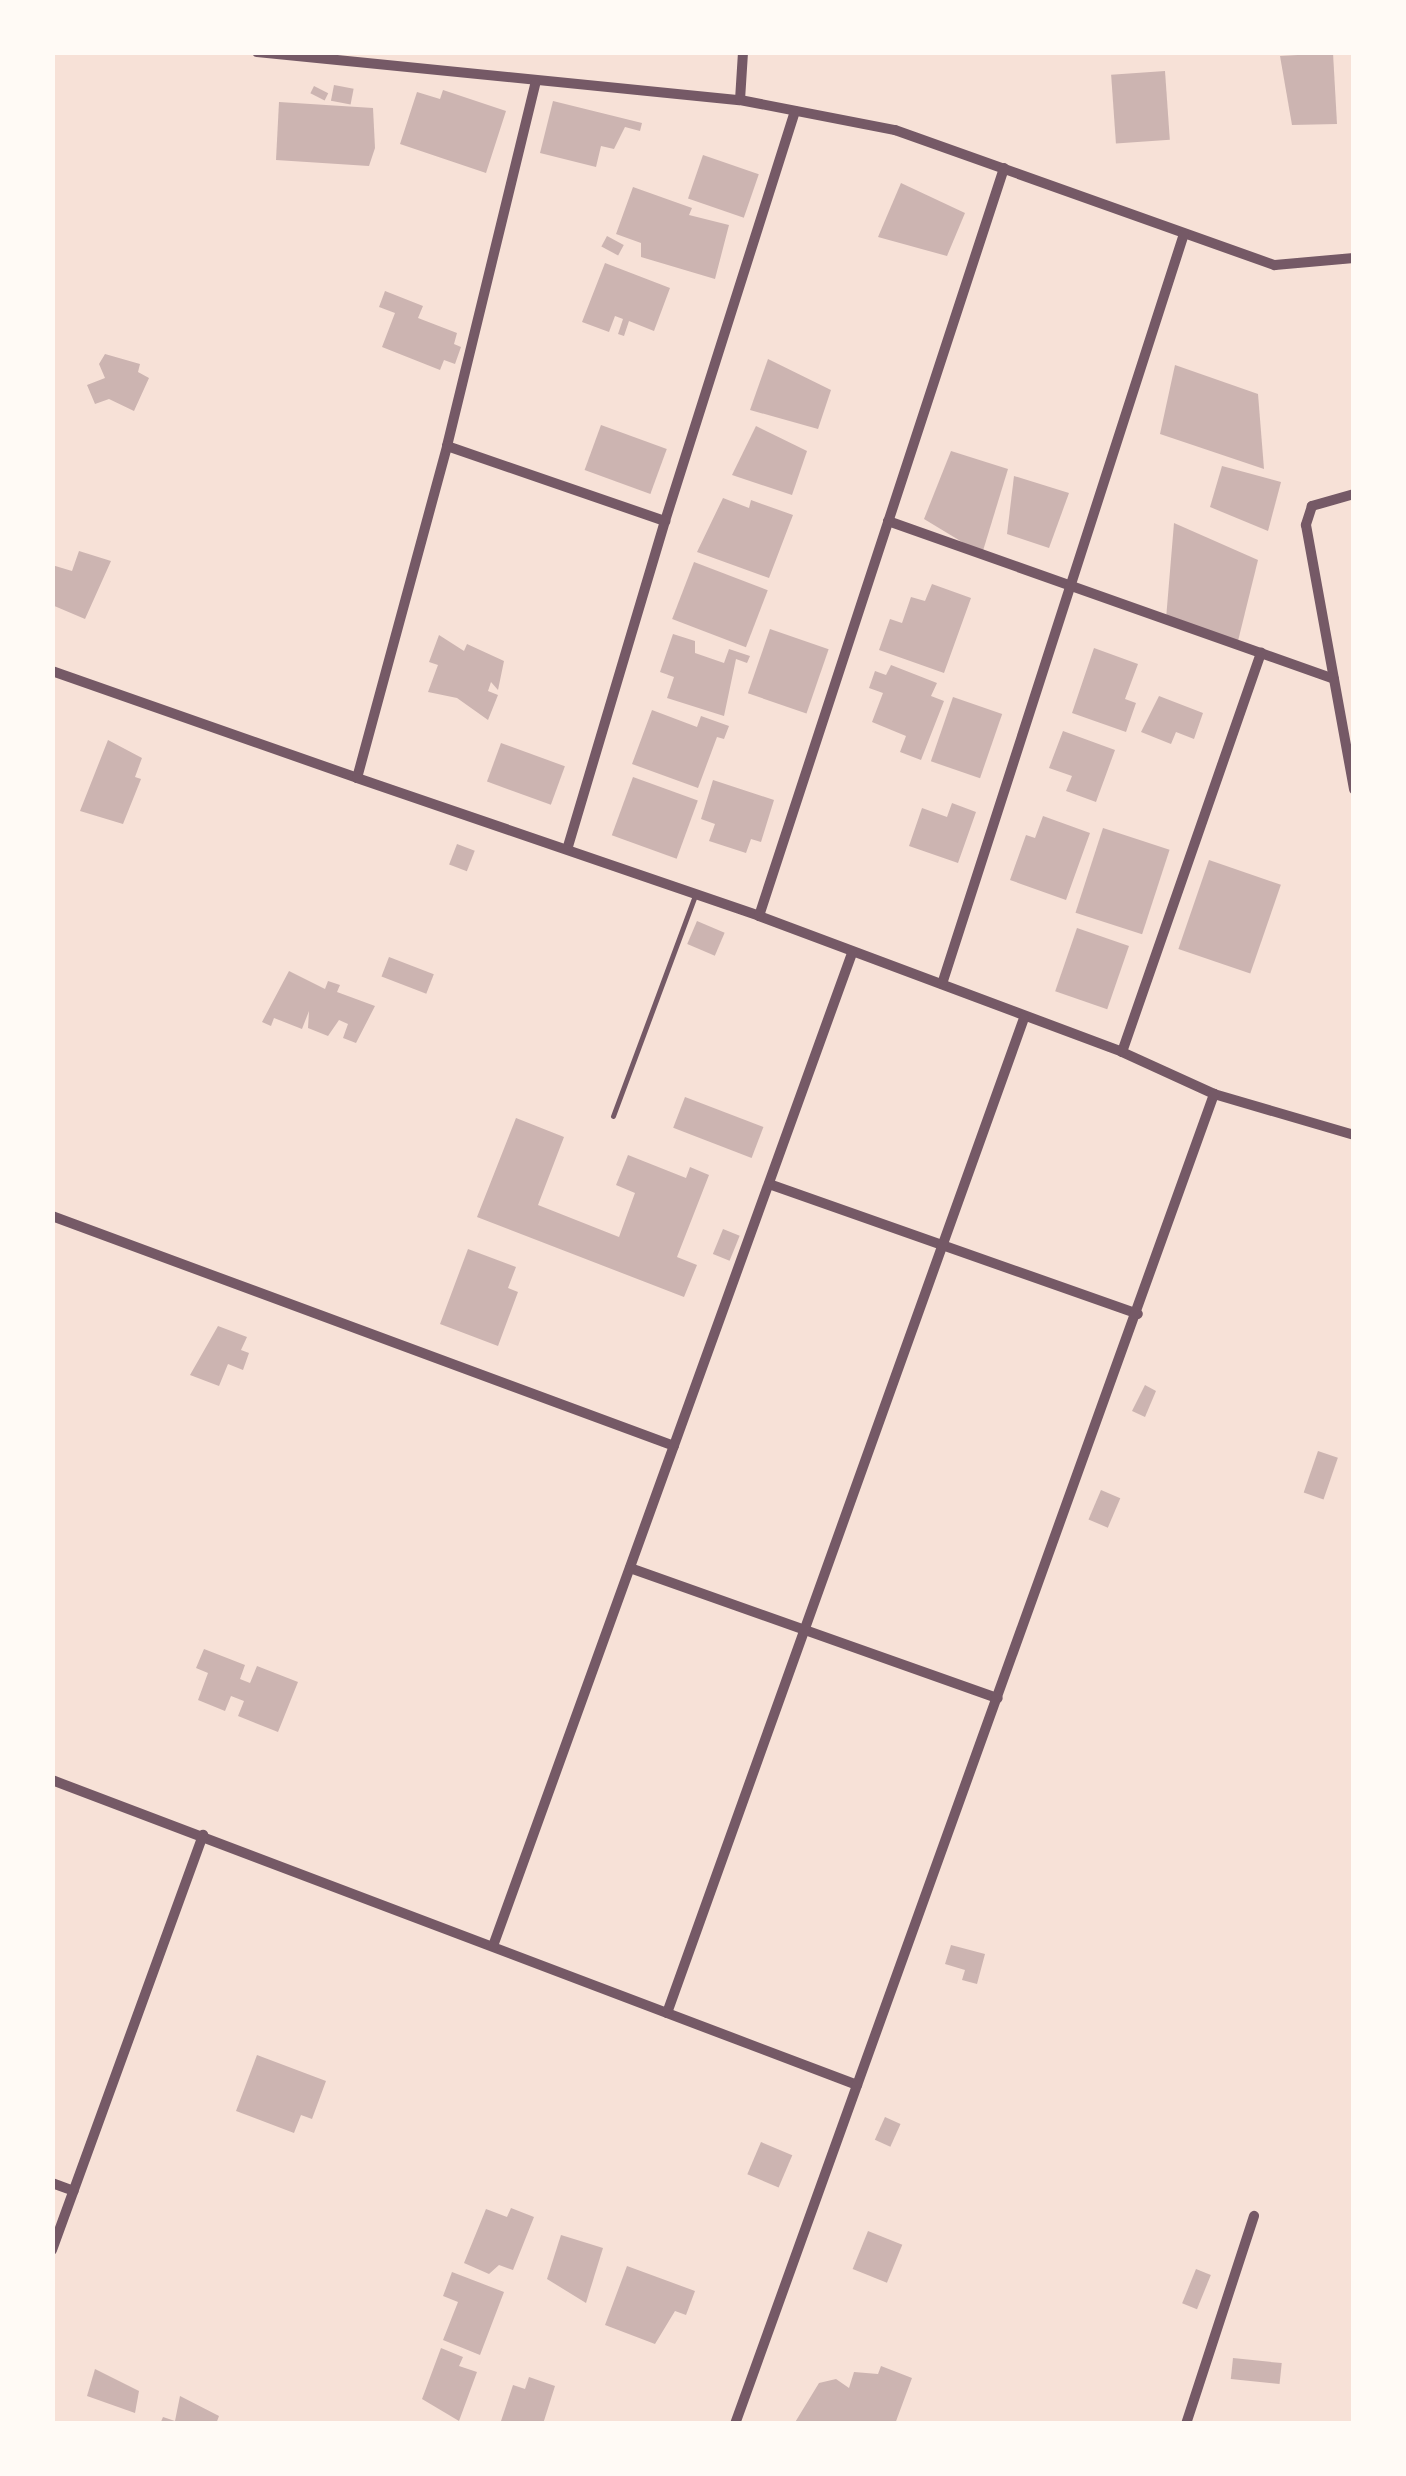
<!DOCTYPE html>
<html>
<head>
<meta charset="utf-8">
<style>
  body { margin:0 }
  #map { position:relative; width:1406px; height:2476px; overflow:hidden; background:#f7e1d7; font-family:"PT Sans",sans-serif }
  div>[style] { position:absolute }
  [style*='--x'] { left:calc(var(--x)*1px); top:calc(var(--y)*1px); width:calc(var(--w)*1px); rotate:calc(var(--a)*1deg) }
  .building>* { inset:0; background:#ccb4b1; transform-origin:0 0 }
  .service>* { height:5px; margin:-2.5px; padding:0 2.5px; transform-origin:2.5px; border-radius:2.5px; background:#755966 }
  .minor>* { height:10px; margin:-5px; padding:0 5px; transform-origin:5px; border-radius:5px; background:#755966 }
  span { translate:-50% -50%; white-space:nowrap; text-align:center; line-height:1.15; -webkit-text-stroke:10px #fffaf5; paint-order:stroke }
  .frame { position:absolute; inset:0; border:55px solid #fffaf5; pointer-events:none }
</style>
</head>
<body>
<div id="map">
  <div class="building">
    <div style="clip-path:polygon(1333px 53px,1337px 124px,1292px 125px,1280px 56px)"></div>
    <div style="left:1165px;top:71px;width:69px;height:54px;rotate:86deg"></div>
    <div style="left:334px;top:85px;width:20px;height:16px;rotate:11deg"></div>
    <div style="left:314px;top:86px;width:16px;height:8px;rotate:27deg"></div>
    <div style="clip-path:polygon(443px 90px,506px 111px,486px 173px,400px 144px,417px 92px,440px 99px)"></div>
    <div style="clip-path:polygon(553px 101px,642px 123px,640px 131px,625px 127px,614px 149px,601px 146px,596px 167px,540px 153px)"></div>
    <div style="clip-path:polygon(279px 102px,373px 108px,375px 148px,369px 166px,276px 160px)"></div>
    <div style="left:703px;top:155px;width:59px;height:46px;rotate:19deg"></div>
    <div style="clip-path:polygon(901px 183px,965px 213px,947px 256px,878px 237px)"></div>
    <div style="clip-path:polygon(633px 187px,692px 208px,689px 215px,729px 225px,715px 279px,641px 257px,641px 243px,616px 234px)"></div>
    <div style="left:607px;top:236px;width:19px;height:12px;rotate:28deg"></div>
    <div style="clip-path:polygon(605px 263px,670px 288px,654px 331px,629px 321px,624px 336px,618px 334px,623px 319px,615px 316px,609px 332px,582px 322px)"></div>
    <div style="clip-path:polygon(385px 291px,423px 306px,418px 318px,457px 333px,454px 344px,461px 347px,455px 364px,444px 360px,440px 370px,382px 347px,395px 313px,379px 307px)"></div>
    <div style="clip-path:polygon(105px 354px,140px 364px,138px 372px,149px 378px,134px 411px,109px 399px,95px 404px,87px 385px,105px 378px,99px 364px)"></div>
    <div style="clip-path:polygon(768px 359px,831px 390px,818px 429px,750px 410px)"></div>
    <div style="clip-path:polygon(1175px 365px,1258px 394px,1264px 469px,1160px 434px)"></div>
    <div style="left:601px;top:425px;width:70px;height:48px;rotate:20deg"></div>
    <div style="clip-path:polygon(756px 426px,807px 451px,792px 495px,732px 475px)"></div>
    <div style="clip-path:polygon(951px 451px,1008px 469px,982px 554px,924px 519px)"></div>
    <div style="clip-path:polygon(1222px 466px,1281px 482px,1268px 531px,1210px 507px)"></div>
    <div style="clip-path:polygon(1014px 476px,1069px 493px,1049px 548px,1007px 534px)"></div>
    <div style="clip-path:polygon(723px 498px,749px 508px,751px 500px,793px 515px,769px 578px,697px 552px)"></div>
    <div style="clip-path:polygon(1174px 523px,1258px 560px,1237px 645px,1166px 619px)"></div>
    <div style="clip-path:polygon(79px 551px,111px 561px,85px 619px,52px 605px,52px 565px,72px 571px)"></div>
    <div style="left:694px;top:562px;width:79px;height:61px;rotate:21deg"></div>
    <div style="clip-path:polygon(932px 584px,971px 598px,944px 673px,879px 650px,890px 619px,902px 623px,911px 597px,925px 601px)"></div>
    <div style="left:770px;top:629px;width:62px;height:68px;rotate:19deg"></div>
    <div style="clip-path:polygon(673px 634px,695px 641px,695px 653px,724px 663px,729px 649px,750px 656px,747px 663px,736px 659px,724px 716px,667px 698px,674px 677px,660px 672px)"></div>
    <div style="clip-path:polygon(439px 635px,464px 651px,467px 644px,504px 661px,498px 690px,491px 682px,488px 691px,498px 695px,488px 720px,457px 698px,428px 692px,438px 665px,429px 662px)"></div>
    <div style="clip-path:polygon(1094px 648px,1138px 664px,1125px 699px,1136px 703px,1126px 732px,1072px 713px)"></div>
    <div style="clip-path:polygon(891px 665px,937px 683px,931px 696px,944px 701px,921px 760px,900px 752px,906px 736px,872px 722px,883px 693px,869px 688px,875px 671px,886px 675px)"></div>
    <div style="clip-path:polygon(1159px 696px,1203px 713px,1194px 739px,1176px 732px,1171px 744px,1141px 732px)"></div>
    <div style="left:953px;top:697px;width:52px;height:68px;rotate:19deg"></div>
    <div style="clip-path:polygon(652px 710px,697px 727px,701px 716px,729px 726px,724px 739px,717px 737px,698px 788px,632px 764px)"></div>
    <div style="clip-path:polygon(1063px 731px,1115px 750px,1096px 802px,1066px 791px,1072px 776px,1049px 768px)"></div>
    <div style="clip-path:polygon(108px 740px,142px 758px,135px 777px,141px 779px,123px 824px,80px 811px)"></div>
    <div style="left:501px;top:743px;width:68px;height:41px;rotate:20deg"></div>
    <div style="left:633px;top:777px;width:69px;height:62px;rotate:20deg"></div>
    <div style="clip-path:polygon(713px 780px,774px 800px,761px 842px,751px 839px,746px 853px,709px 841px,715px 824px,701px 819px)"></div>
    <div style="clip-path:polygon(952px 803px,976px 812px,958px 863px,909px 846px,922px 808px,947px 817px)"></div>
    <div style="clip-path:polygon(1043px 816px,1090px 833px,1066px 900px,1010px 880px,1026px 835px,1035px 838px)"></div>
    <div style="left:1103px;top:828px;width:70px;height:89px;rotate:18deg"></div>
    <div style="left:457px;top:844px;width:19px;height:22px;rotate:21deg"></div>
    <div style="left:1209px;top:860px;width:76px;height:94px;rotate:19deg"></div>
    <div style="left:697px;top:921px;width:30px;height:25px;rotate:23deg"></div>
    <div style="left:1077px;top:928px;width:55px;height:67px;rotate:19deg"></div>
    <div style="left:389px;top:957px;width:48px;height:21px;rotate:21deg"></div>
    <div style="clip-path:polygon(289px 971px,325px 989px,328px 981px,340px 985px,337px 992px,375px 1006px,356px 1043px,343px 1038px,348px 1024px,339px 1020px,328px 1036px,308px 1028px,309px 1011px,302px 1029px,274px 1018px,271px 1026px,262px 1022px)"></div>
    <div style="left:685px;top:1097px;width:84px;height:33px;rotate:21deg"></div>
    <div style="clip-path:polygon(516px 1118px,564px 1137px,538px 1205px,619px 1237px,635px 1193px,616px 1185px,628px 1155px,686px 1178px,690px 1167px,709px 1175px,677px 1257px,697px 1265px,684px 1297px,477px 1217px)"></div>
    <div style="left:723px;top:1229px;width:18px;height:27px;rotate:22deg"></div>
    <div style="clip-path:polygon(468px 1249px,516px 1267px,508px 1288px,518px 1292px,498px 1346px,440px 1324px)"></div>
    <div style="clip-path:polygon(218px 1326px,247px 1337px,241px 1350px,249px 1353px,243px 1370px,228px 1364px,219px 1386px,190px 1375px)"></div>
    <div style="clip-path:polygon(1145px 1385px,1156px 1391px,1145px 1417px,1132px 1411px)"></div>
    <div style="left:1318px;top:1451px;width:21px;height:44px;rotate:19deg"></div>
    <div style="left:1101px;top:1490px;width:21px;height:32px;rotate:23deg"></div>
    <div style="clip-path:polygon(204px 1649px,245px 1665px,240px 1679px,250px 1683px,257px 1666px,298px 1682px,278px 1732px,238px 1716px,244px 1701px,231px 1696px,225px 1711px,198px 1700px,208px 1673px,196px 1668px)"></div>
    <div style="clip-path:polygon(951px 1945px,985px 1954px,977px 1984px,962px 1980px,965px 1970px,945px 1964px)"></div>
    <div style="clip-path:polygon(257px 2055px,326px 2081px,312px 2119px,301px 2115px,294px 2133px,236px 2111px)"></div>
    <div style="left:885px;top:2117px;width:17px;height:25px;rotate:24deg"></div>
    <div style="left:761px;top:2142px;width:34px;height:35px;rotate:23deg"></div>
    <div style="clip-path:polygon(511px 2208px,534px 2217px,513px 2270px,499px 2265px,489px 2274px,464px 2263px,486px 2209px,507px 2217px)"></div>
    <div style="left:868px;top:2231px;width:37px;height:41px;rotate:22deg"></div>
    <div style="clip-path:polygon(561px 2235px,603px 2248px,586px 2303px,547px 2279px)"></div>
    <div style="clip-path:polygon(627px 2266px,695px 2291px,686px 2315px,675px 2311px,655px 2344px,605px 2325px)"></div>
    <div style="left:1196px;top:2269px;width:16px;height:37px;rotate:22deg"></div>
    <div style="clip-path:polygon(452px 2272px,504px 2292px,480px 2355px,443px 2340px,458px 2302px,443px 2296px)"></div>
    <div style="clip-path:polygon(441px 2348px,463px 2357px,459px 2366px,477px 2372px,459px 2421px,422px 2399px)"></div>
    <div style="left:1233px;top:2358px;width:49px;height:21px;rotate:6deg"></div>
    <div style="clip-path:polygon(881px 2366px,912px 2378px,895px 2424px,794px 2424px,819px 2383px,836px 2379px,849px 2388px,854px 2372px,878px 2374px)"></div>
    <div style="clip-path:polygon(95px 2369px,139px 2391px,135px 2413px,87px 2396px)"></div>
    <div style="clip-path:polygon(529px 2377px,555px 2386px,543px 2424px,500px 2424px,513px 2385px,525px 2389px)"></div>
    <div style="clip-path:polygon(180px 2396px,219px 2416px,216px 2424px,160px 2424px,163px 2417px,175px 2421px)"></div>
  </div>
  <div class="service">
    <div style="--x:613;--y:1116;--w:235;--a:-69.6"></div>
  </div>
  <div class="minor">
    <div style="--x:257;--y:52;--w:485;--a:5.7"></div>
    <div style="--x:740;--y:100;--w:158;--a:11"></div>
    <div style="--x:895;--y:130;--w:403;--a:19.6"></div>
    <div style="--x:1275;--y:265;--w:79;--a:-5.1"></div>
    <div style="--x:740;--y:100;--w:48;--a:-86.4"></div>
    <div style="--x:447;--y:446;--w:373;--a:-76.3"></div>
    <div style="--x:1354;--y:494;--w:44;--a:164.1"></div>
    <div style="--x:1312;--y:506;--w:20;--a:108"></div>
    <div style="--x:1306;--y:525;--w:269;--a:79.7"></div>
    <div style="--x:665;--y:521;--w:430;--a:-72.4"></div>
    <div style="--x:888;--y:521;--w:473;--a:19.5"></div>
    <div style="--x:52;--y:671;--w:323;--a:19.3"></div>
    <div style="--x:357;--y:778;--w:344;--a:-74.8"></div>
    <div style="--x:447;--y:446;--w:231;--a:19"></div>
    <div style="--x:665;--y:521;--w:342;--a:106.6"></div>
    <div style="--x:357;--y:778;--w:425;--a:18.9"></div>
    <div style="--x:759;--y:916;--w:388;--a:20.5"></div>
    <div style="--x:1122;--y:1052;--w:101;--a:24.5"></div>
    <div style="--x:1214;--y:1094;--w:146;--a:16.3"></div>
    <div style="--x:759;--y:916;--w:787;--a:-71.86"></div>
    <div style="--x:942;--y:984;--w:788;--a:-72.12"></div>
    <div style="--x:1122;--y:1052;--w:423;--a:-70.8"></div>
    <div style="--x:769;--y:1184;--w:391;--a:19.4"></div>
    <div style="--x:52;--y:1216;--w:663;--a:20.29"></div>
    <div style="--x:630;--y:1568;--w:390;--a:19.5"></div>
    <div style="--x:52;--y:1780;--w:861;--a:20.75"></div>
    <div style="--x:493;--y:1946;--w:1056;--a:-70.12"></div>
    <div style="--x:667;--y:2013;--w:1057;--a:-70.26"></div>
    <div style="--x:52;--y:2183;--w:23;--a:20"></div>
    <div style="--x:52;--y:2250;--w:442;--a:-70"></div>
    <div style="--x:735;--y:2424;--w:1414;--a:-70.19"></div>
    <div style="--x:1186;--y:2424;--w:219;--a:-71.9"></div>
  </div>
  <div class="frame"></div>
</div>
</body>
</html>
